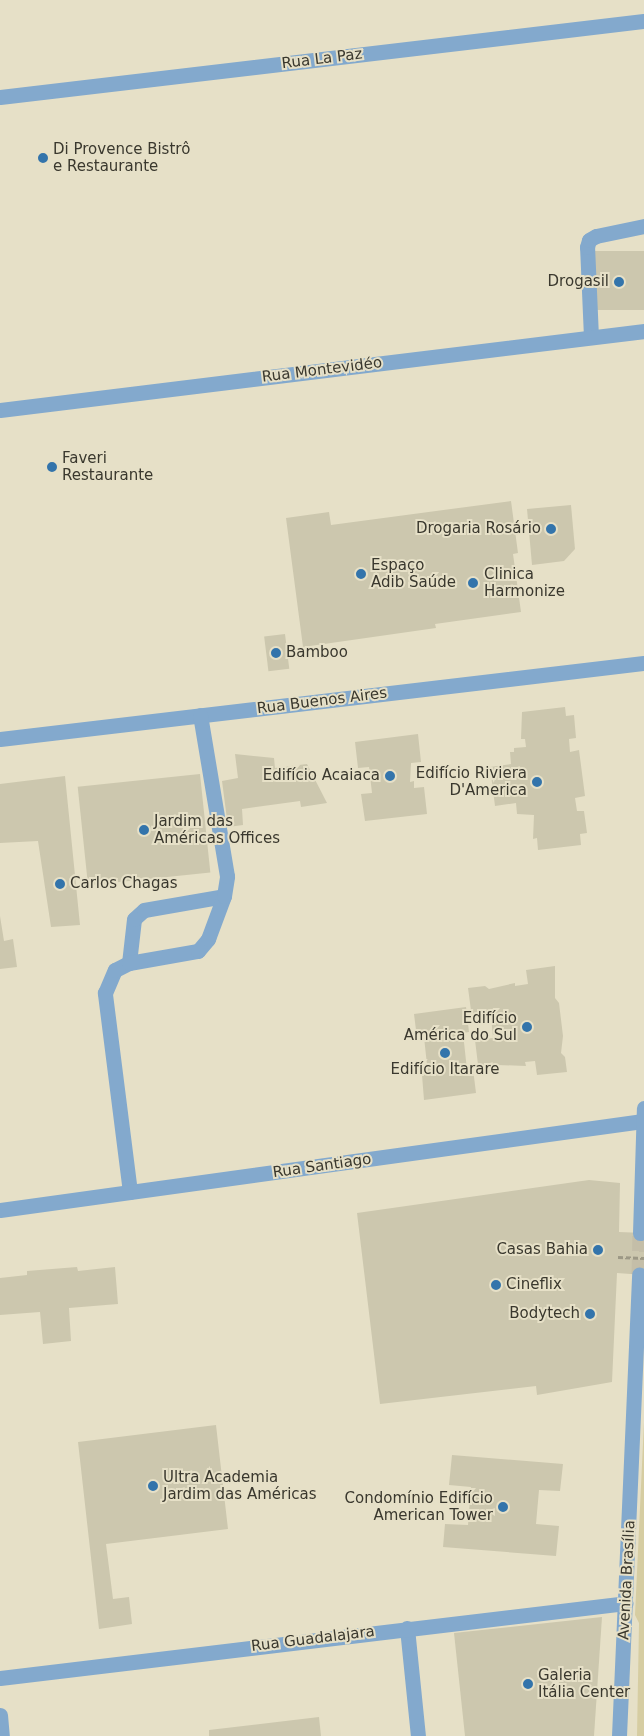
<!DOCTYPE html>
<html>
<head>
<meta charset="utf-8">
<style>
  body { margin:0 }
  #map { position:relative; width:644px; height:1736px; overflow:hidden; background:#e6e0c7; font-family:"DejaVu Sans",sans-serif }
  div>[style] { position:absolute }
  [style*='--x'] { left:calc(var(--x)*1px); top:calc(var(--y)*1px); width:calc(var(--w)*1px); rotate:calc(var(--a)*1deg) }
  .green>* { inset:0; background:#d6cda2 }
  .building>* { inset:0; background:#ccc7ae; transform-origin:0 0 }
  .minor-tunnel>* { height:15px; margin-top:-7.5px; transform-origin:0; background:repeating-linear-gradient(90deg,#c4bea8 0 15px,transparent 0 23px) }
  .minor>* { height:15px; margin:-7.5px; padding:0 7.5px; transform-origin:7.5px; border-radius:7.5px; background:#83a9cd }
  .path-bridge>* { height:3px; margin-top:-1.5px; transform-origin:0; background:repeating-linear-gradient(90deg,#9c9885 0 5px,transparent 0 7.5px) }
  .dots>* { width:14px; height:14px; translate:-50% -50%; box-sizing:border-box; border:2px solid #e6e0c7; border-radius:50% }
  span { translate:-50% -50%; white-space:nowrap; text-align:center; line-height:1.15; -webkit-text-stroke:4px #e6e0c7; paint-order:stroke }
  .street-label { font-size:15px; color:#3a382e }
  .poi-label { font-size:15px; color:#3a382e }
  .left { translate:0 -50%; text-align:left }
  .right { translate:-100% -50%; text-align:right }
</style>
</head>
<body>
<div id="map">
  <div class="green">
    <div style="clip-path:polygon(644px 1422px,644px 1736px,637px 1736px,639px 1623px,635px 1615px)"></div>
  </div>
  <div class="building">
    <div style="left:644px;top:251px;width:59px;height:52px;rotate:90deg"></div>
    <div style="clip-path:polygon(511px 501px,518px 553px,513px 554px,521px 612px,435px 624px,436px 628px,303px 647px,286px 518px,329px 512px,331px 525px)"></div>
    <div style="clip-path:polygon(571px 505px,575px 549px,564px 561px,532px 565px,527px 509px)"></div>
    <div style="left:285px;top:634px;width:35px;height:21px;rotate:83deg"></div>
    <div style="clip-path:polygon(565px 707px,566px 716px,574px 715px,576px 738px,569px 739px,570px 752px,579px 750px,585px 796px,575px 798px,577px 811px,584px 811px,587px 833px,580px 834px,581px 845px,538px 850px,537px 838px,533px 839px,534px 815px,517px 814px,516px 803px,495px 806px,490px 767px,511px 764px,510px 752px,514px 752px,514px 748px,526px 747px,525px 739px,521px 739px,522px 712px)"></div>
    <div style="clip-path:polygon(418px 734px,421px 762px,411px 763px,410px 782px,414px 781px,414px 788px,424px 787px,427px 814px,365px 821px,361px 794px,372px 793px,369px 767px,358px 768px,355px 742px)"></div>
    <div style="clip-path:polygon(235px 754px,274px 758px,275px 768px,307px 764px,327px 803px,301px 807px,300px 801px,242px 809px,243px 825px,228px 827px,222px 781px,238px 778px)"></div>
    <div style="left:200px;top:774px;width:99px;height:123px;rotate:84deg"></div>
    <div style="clip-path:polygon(65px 776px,80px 925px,51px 927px,38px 841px,0 843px,0 784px)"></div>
    <div style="clip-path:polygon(0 916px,4px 941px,13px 939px,17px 967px,0 969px)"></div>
    <div style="clip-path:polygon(555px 966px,555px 998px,559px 1003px,563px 1036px,561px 1053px,565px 1057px,567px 1072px,537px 1075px,535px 1061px,525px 1062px,526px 1066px,498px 1065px,495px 1070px,479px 1073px,475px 1040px,493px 1038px,491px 1016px,472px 1018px,468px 988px,485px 986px,489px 989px,515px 983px,515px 986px,528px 984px,526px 970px)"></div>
    <div style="clip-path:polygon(466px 1007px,469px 1032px,463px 1033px,467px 1070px,473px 1069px,476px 1093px,424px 1100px,422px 1075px,428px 1074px,424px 1037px,417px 1038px,414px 1014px)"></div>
    <div style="clip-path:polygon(589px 1180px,620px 1183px,619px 1232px,644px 1233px,644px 1275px,617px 1273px,612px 1382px,537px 1395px,536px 1386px,380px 1404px,357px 1213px)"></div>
    <div style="clip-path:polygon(77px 1267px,78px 1271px,115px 1267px,118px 1304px,69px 1308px,71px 1341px,43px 1344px,40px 1312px,0 1315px,0 1278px,27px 1275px,27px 1271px)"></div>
    <div style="clip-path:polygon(216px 1425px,228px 1529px,106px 1544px,113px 1599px,129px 1597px,132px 1624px,99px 1629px,78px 1442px)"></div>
    <div style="clip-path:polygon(452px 1455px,563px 1464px,560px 1491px,539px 1490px,536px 1524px,559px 1526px,556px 1556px,443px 1547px,445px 1524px,468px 1525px,471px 1487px,449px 1485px)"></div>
    <div style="clip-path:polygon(602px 1617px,594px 1736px,465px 1736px,454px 1633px)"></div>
    <div style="clip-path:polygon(319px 1717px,321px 1736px,209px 1736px,209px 1730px)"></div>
  </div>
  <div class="minor-tunnel">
    <div style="--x:639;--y:1274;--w:41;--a:-88.6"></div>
  </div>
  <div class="minor">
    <div style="--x:0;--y:97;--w:648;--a:-6.73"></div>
    <div style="--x:591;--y:337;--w:90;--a:-92.5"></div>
    <div style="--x:587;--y:247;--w:7;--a:-74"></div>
    <div style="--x:589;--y:240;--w:8;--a:-30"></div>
    <div style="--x:596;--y:236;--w:49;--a:-11.8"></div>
    <div style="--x:0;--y:410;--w:649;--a:-6.99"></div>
    <div style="--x:0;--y:739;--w:648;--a:-6.73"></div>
    <div style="--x:129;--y:963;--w:44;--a:-83.5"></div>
    <div style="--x:134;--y:919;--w:13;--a:-42"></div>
    <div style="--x:144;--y:910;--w:81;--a:-9.9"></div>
    <div style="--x:130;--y:1192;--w:201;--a:-97.2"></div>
    <div style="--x:105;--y:993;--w:25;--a:-67"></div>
    <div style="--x:115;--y:970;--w:16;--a:-27"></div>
    <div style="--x:129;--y:963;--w:70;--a:-9.9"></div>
    <div style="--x:198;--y:951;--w:16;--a:-50"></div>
    <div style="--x:208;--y:939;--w:46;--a:-69.6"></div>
    <div style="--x:224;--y:896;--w:20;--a:-81"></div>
    <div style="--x:227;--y:876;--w:163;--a:-99.5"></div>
    <div style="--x:0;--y:1210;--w:649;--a:-7.88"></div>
    <div style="--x:640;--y:1233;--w:125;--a:-88.2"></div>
    <div style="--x:407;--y:1628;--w:109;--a:84.2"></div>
    <div style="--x:0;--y:1678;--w:630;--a:-6.83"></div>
    <div style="--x:0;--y:1715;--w:21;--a:85"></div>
    <div style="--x:619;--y:1736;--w:462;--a:-87.5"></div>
  </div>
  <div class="path-bridge">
    <div style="--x:618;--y:1257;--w:26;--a:2"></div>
  </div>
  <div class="dots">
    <div style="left:43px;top:158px;background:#3374ab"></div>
    <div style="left:619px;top:282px;background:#3374ab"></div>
    <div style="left:52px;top:467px;background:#3374ab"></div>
    <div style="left:551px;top:529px;background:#3374ab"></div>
    <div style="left:361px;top:574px;background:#3374ab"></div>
    <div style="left:473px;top:583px;background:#3374ab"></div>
    <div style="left:276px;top:653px;background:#3374ab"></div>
    <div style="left:390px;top:776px;background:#3374ab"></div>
    <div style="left:537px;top:782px;background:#3374ab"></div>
    <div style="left:144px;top:830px;background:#3374ab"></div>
    <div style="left:60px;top:884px;background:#3374ab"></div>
    <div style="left:527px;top:1027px;background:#3374ab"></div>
    <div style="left:445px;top:1053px;background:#3374ab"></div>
    <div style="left:598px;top:1250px;background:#3374ab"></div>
    <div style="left:496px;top:1285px;background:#3374ab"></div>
    <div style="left:590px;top:1314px;background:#3374ab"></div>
    <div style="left:153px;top:1486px;background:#3374ab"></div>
    <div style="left:503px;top:1507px;background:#3374ab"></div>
    <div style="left:528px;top:1684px;background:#3374ab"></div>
  </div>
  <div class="street-label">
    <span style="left:322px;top:59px;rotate:-7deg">Rua La Paz</span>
    <span style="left:322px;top:370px;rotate:-7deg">Rua Montevidéo</span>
    <span style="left:322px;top:701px;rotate:-7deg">Rua Buenos Aires</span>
    <span style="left:322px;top:1166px;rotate:-8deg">Rua Santiago</span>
    <span style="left:627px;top:1580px;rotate:-87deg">Avenida Brasília</span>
    <span style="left:313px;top:1639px;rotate:-7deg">Rua Guadalajara</span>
  </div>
  <div class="poi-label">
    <span class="left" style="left:53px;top:158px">Di Provence Bistrô<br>e Restaurante</span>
    <span class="right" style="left:609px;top:282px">Drogasil</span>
    <span class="left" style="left:62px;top:467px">Faveri<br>Restaurante</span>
    <span class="right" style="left:541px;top:529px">Drogaria Rosário</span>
    <span class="left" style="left:371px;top:574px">Espaço<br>Adib Saúde</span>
    <span class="left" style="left:484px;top:583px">Clinica<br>Harmonize</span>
    <span class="left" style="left:286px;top:653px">Bamboo</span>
    <span class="right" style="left:527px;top:782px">Edifício Riviera<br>D'America</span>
    <span class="right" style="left:380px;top:776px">Edifício Acaiaca</span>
    <span class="left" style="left:154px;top:830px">Jardim das<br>Américas Offices</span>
    <span class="left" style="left:70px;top:884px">Carlos Chagas</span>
    <span class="right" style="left:517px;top:1027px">Edifício<br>América do Sul</span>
    <span style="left:445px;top:1070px">Edifício Itarare</span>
    <span class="right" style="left:588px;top:1250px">Casas Bahia</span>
    <span class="left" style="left:506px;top:1285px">Cineflix</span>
    <span class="right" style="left:580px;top:1314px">Bodytech</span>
    <span class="left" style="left:163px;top:1486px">Ultra Academia<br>Jardim das Américas</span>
    <span class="right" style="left:493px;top:1507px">Condomínio Edifício<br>American Tower</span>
    <span class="left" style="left:538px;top:1684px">Galeria<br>Itália Center</span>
  </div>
</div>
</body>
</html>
